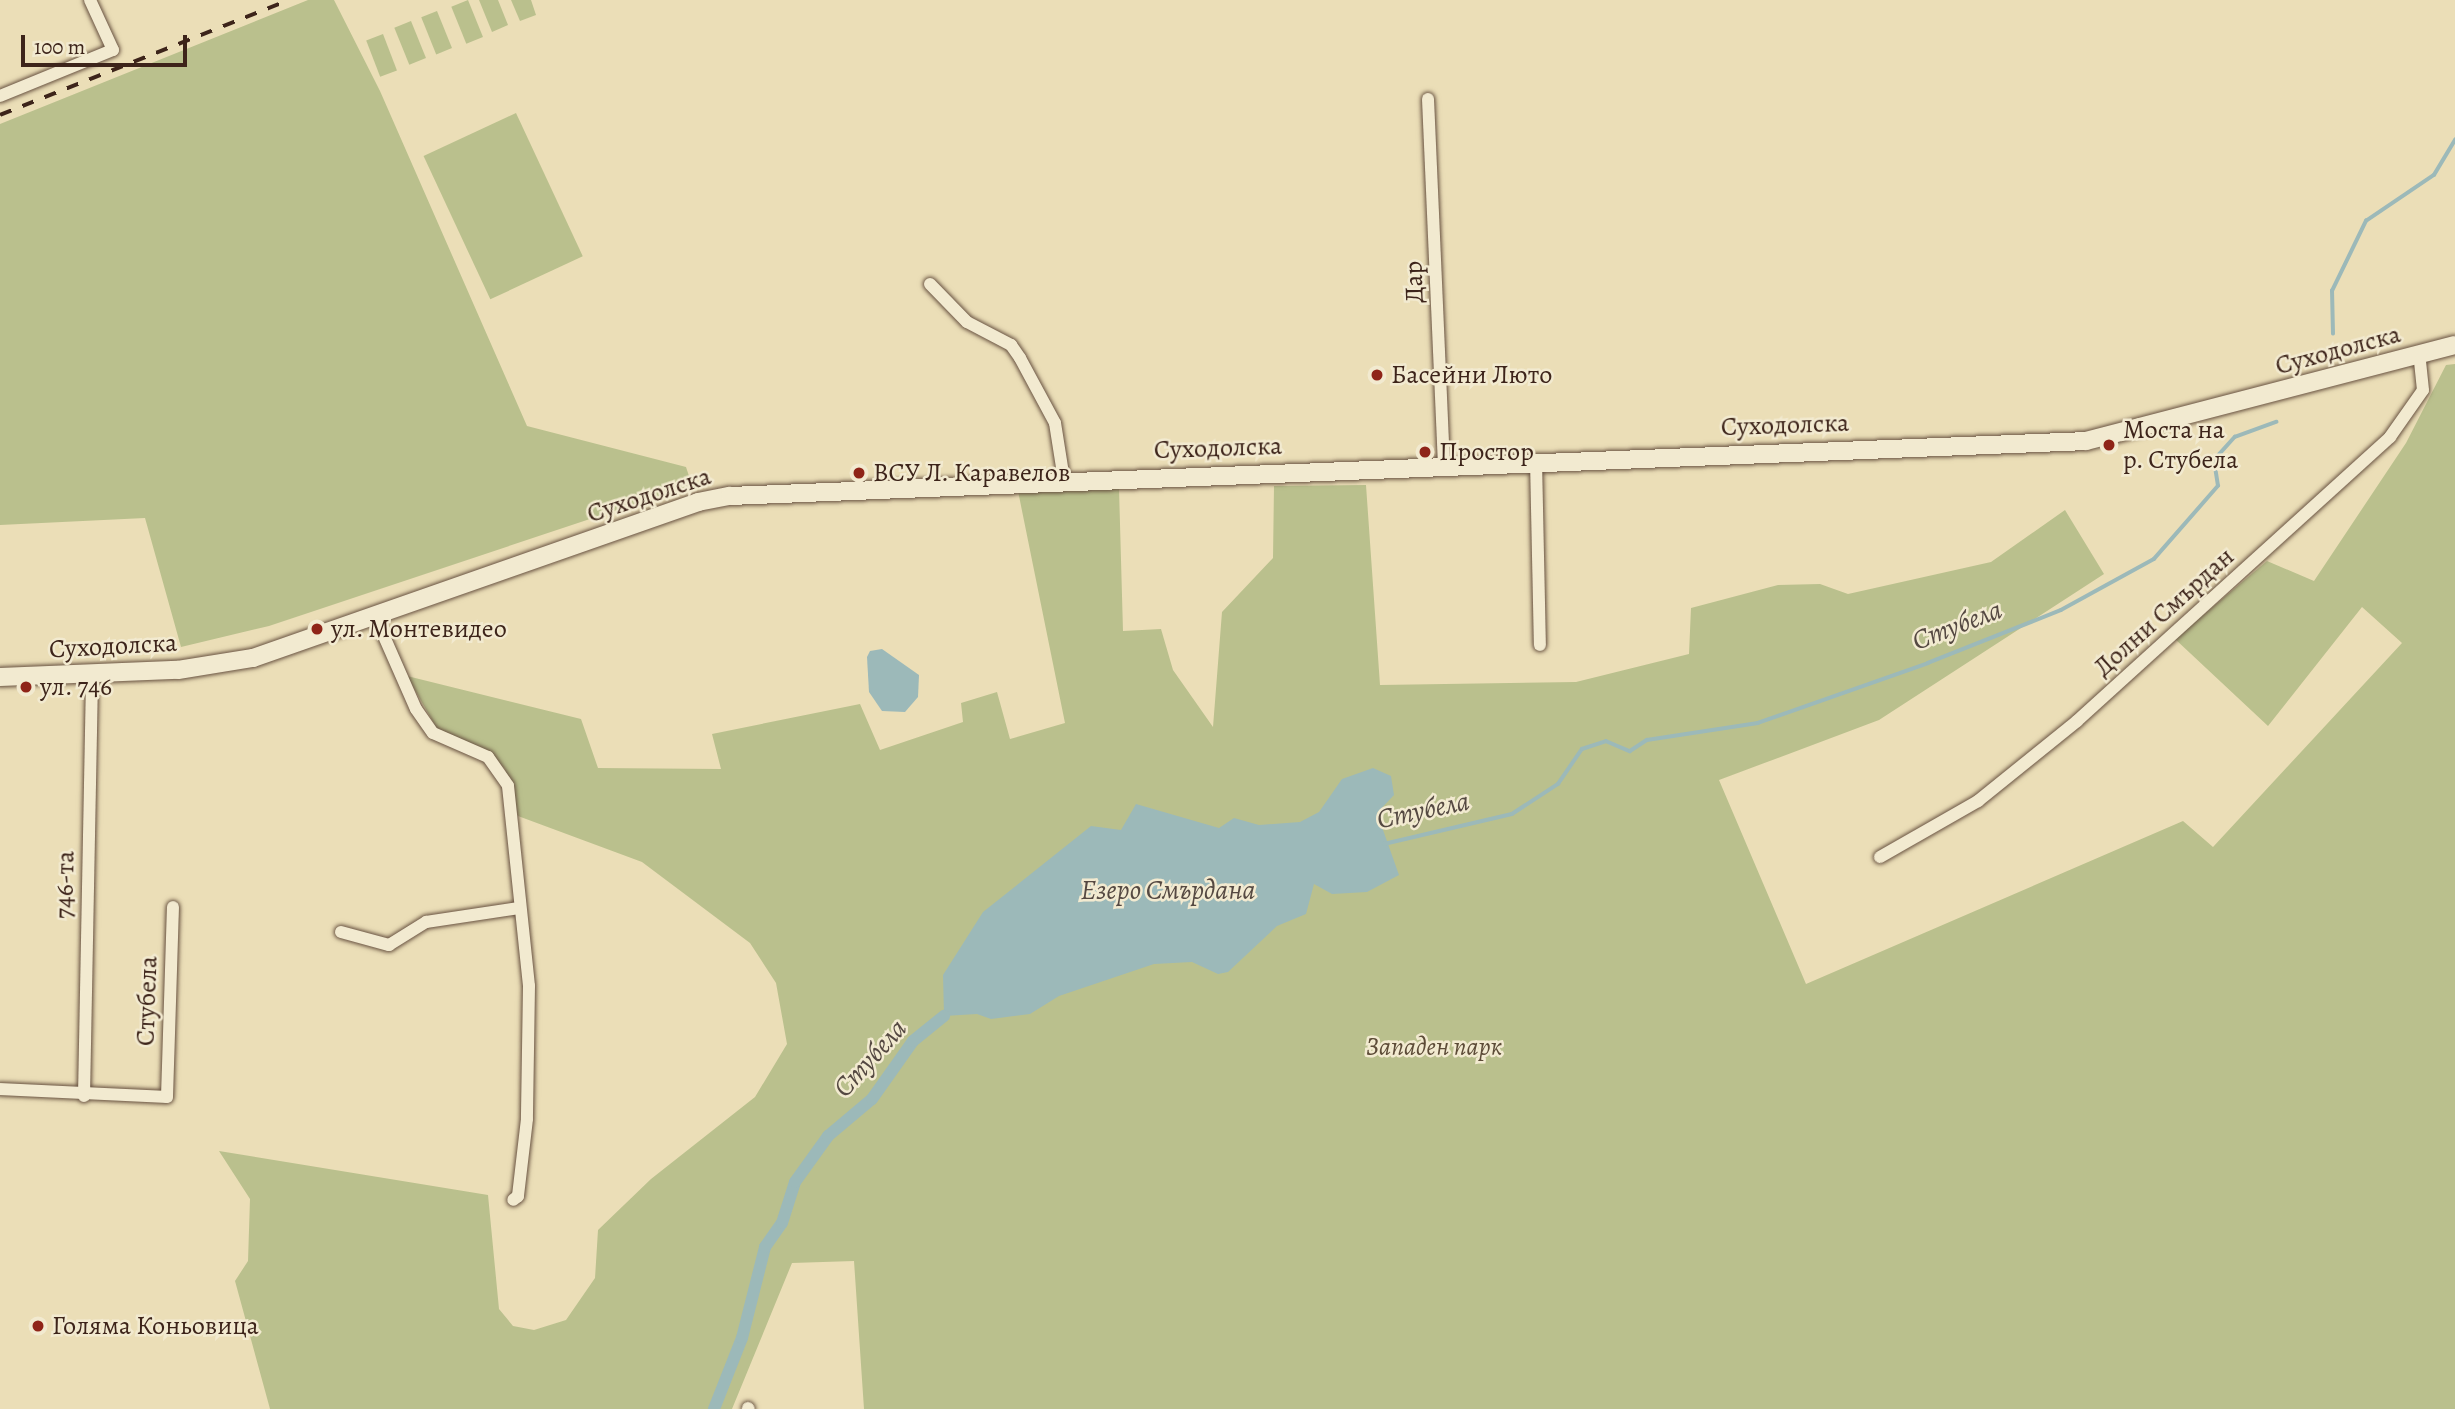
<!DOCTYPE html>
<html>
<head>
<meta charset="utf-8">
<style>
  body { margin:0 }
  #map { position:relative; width:2455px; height:1409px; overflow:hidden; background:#ebdeb7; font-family:Alegreya,serif }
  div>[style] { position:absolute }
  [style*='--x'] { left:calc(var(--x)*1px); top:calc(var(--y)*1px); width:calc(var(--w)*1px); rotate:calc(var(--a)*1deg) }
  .green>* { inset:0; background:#bac08d; transform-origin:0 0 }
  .water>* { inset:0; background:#9cb9b9 }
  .stream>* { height:3.5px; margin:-1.75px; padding:0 1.75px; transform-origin:1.75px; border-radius:1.75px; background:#9cb9b9 }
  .canal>* { height:12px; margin:-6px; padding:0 6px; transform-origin:6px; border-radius:6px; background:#9cb9b9 }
  .roads { filter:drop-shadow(0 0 2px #685241) drop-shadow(0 0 2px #685241) }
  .street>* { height:12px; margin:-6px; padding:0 6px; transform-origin:6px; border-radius:6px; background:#f2ead0 }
  .secondary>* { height:18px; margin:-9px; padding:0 9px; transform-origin:9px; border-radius:9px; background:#f2ead0 }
  .rail>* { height:3.5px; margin-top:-1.75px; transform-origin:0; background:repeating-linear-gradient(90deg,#3d241a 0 12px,transparent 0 24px) }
  .dots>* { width:19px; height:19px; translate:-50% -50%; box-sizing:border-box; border:4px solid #f2ead0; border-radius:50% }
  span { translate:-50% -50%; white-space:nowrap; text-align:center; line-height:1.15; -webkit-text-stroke:5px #f2ead0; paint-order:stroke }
  .street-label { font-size:26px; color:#3d241a }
  .poi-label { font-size:26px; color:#3d241a }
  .left { translate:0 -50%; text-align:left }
  .park-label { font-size:26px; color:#5c4b37; font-style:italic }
  .water-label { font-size:28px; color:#554942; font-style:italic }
  .scale { position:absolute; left:21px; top:35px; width:166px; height:32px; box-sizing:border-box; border:4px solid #3d241a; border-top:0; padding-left:9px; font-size:21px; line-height:24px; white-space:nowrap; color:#3d241a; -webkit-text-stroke:5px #f2ead0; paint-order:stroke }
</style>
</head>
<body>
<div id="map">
  <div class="green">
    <div style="clip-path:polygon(308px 0,334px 0,380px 91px,527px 426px,686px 467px,692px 485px,269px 626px,181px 647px,145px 518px,0 525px,0 124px)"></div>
    <div style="left:468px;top:0;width:40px;height:18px;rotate:68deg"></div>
    <div style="clip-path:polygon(479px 0,498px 0,508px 25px,492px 32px)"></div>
    <div style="clip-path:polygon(511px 0,531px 0,536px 15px,520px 21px)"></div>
    <div style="left:437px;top:11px;width:40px;height:17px;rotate:68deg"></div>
    <div style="left:411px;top:21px;width:40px;height:18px;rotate:68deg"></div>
    <div style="left:383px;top:34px;width:39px;height:18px;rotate:69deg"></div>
    <div style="left:516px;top:113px;width:158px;height:102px;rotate:65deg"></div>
    <div style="clip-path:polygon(2455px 364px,2455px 1409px,864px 1409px,854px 1261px,792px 1263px,732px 1409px,270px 1409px,235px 1281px,248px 1261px,250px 1199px,219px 1151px,488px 1195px,499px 1309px,513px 1326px,534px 1330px,566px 1320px,595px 1278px,598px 1230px,651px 1179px,755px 1097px,787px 1044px,776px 983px,750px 943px,642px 862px,518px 816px,505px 769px,490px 754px,440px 734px,407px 676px,581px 719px,598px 768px,721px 769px,712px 734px,860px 704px,880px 750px,963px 722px,961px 703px,997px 692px,1010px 739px,1065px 723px,1018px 491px,1119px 488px,1123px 631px,1161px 629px,1173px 670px,1213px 727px,1222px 612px,1273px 558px,1274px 486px,1366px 485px,1380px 685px,1576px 682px,1689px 654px,1691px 608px,1778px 585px,1820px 584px,1848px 594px,1991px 562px,2065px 510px,2104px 574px,1879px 720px,1719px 780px,1806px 984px,2183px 821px,2213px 847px,2402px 643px,2362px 607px,2268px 726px,2175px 639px,2267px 561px,2314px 581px,2406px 443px,2446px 365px)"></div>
  </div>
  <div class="water">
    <div style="clip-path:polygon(882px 649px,919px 675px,918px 697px,905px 712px,882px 711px,869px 692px,867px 657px,870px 651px)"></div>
    <div style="clip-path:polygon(1373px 768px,1391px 776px,1394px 795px,1377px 813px,1399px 875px,1367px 892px,1332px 894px,1314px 884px,1306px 914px,1277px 926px,1228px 972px,1218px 974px,1192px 962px,1154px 964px,1059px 996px,1030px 1014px,991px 1019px,977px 1014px,944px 1016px,943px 975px,983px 912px,1091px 826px,1121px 830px,1136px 804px,1219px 828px,1234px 818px,1259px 825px,1300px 822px,1319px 812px,1342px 779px)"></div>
  </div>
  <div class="stream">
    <div style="--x:2333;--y:334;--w:43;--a:-91.3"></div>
    <div style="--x:2332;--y:291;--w:78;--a:-64.1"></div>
    <div style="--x:2366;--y:221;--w:82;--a:-34.1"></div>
    <div style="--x:2434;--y:175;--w:41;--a:-59"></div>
    <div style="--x:1384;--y:844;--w:131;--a:-13.2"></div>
    <div style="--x:1512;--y:814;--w:55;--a:-33.1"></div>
    <div style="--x:1558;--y:784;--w:42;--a:-55.6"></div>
    <div style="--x:1582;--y:749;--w:25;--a:-18"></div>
    <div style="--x:1606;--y:741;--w:26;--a:23"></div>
    <div style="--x:1630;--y:751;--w:20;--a:-33"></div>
    <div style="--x:1647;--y:740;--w:112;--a:-8.7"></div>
    <div style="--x:1758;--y:723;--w:180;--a:-19.4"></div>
    <div style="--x:1928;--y:663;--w:143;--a:-21.7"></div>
    <div style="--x:2061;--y:610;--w:106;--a:-28.7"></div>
    <div style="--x:2154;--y:559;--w:97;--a:-48.8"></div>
    <div style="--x:2218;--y:486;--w:26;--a:-99"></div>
    <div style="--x:2214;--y:460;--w:31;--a:-48"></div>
    <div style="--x:2235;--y:437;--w:44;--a:-20.1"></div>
  </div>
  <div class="canal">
    <div style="--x:714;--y:1409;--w:76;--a:-68.5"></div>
    <div style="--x:742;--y:1338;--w:94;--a:-75.8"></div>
    <div style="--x:765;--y:1247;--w:29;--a:-55"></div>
    <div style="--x:782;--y:1223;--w:43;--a:-72.4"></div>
    <div style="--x:795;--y:1182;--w:57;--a:-54.3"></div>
    <div style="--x:828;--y:1136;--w:57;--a:-40.1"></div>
    <div style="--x:872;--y:1099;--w:71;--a:-54.7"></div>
    <div style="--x:913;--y:1041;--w:40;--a:-39"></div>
  </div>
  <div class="roads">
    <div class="street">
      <div style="--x:0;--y:96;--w:122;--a:-22.2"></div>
      <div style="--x:113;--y:50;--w:55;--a:-114.7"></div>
      <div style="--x:1428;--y:99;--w:365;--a:87.5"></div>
      <div style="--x:930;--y:284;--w:53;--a:45.8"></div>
      <div style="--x:967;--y:322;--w:50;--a:27.6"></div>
      <div style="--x:1011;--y:345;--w:16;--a:55"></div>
      <div style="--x:1020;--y:358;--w:74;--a:61.7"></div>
      <div style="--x:1055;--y:423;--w:58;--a:81"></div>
      <div style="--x:1536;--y:460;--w:185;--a:88.8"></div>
      <div style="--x:376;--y:618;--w:99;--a:66.3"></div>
      <div style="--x:416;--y:709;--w:29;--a:55"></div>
      <div style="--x:433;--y:733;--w:60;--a:23.6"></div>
      <div style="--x:488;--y:757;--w:35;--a:55"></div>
      <div style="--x:508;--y:786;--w:201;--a:84"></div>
      <div style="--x:529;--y:986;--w:133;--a:90.9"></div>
      <div style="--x:527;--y:1119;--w:78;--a:96.7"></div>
      <div style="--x:518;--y:1196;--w:6;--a:141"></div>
      <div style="--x:1880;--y:857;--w:113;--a:-29.7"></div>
      <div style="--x:1978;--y:801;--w:127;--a:-38.9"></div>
      <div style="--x:2077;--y:721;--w:423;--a:-42.2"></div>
      <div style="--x:2390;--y:437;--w:57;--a:-54.9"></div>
      <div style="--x:2423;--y:390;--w:36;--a:-96"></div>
      <div style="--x:341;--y:932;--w:50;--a:15.2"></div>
      <div style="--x:389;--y:945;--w:44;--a:-31.9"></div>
      <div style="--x:426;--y:922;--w:94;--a:-8.6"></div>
      <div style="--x:0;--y:1089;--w:167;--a:2.7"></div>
      <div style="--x:167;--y:1097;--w:190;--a:-88.2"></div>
      <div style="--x:84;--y:1096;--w:421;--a:-88.9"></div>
      <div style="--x:748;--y:1408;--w:1;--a:45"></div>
    </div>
    <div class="secondary">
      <div style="--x:0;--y:677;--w:178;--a:-2.3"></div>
      <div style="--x:178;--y:670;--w:76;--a:-9.1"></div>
      <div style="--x:253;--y:658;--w:472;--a:-19.3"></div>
      <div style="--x:698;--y:502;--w:33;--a:-11"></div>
      <div style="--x:730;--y:496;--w:1357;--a:-2.32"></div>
      <div style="--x:2086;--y:441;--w:381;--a:-14.6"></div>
    </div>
  </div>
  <div class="rail">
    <div style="--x:0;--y:115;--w:311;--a:-21.7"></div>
  </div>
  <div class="dots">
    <div style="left:1377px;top:375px;background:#8f2418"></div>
    <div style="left:2109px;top:445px;background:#8f2418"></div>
    <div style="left:1425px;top:452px;background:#8f2418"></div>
    <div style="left:859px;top:473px;background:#8f2418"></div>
    <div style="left:317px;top:629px;background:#8f2418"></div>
    <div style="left:26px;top:687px;background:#8f2418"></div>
    <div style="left:38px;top:1326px;background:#8f2418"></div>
  </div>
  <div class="street-label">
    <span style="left:1414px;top:282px;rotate:-92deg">Дар</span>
    <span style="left:2338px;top:350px;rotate:-15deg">Суходолска</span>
    <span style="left:1785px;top:425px;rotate:-2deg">Суходолска</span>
    <span style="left:1218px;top:448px;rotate:-2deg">Суходолска</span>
    <span style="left:649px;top:495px;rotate:-18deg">Суходолска</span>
    <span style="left:2164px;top:612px;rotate:-42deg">Долни Смърдан</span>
    <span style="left:113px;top:646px;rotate:-3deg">Суходолска</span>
    <span style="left:65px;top:885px;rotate:-89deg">746-та</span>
    <span style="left:147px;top:1001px;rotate:-88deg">Стубела</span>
  </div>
  <div class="poi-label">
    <span class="left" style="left:1391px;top:375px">Басейни Люто</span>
    <span class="left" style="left:2123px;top:445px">Моста на<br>р. Стубела</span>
    <span class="left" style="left:1439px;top:452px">Простор</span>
    <span class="left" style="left:873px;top:473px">ВСУ Л. Каравелов</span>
    <span class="left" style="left:331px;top:629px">ул. Монтевидео</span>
    <span class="left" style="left:40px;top:687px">ул. 746</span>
    <span class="left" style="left:52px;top:1326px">Голяма Коньовица</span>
  </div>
  <div class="park-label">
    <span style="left:1434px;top:1047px">Западен парк</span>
  </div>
  <div class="water-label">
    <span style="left:1957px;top:625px;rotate:-21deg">Стубела</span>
    <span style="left:1423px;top:810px;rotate:-12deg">Стубела</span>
    <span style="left:1168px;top:890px">Езеро Смърдана</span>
    <span style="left:870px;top:1058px;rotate:-48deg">Стубела</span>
  </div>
  <div class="scale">100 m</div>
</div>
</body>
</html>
